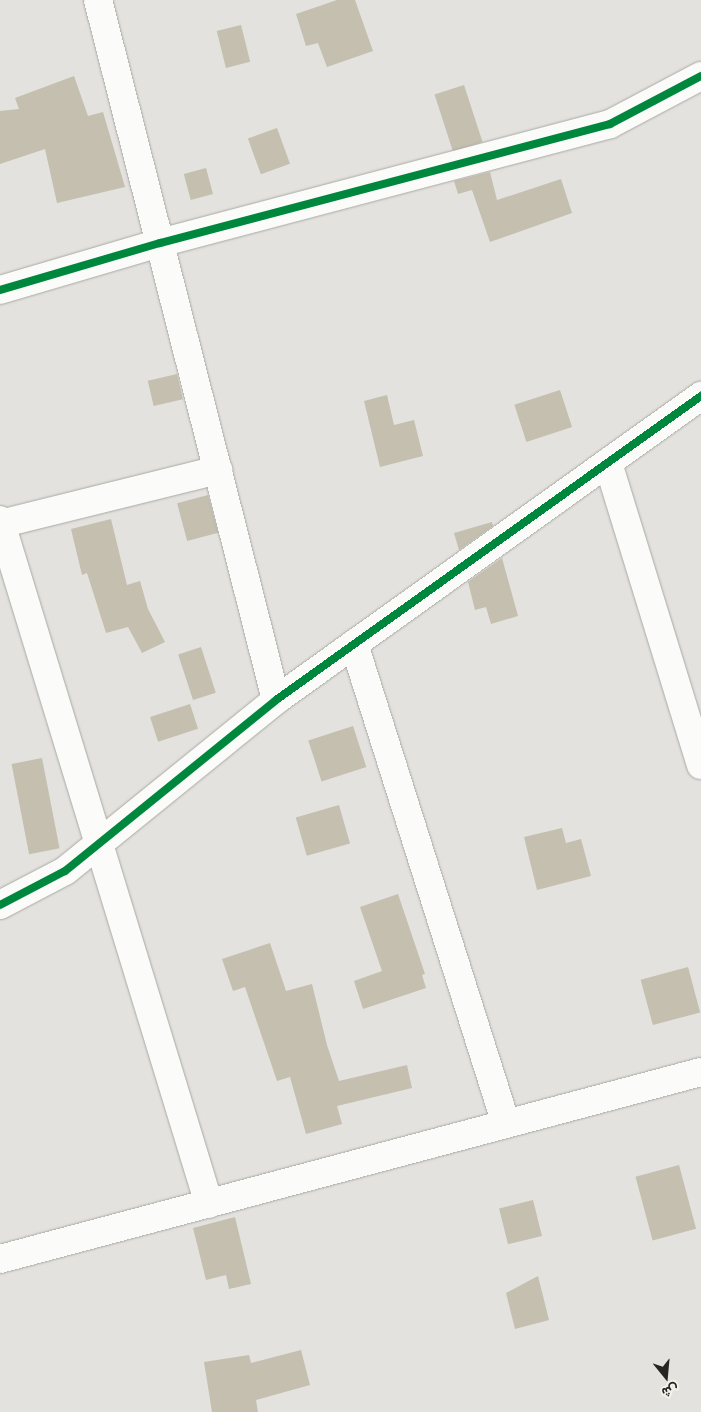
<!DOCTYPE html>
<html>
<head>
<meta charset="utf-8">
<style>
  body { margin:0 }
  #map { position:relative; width:701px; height:1412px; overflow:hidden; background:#e3e2de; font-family:"Roboto Condensed",Vazirmatn,sans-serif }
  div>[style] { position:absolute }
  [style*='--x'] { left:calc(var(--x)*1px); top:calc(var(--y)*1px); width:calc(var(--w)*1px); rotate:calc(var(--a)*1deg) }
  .building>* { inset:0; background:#c4bfae; transform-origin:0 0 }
  .roads { filter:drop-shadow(0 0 1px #aaa9a5) drop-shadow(0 0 1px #aaa9a5) }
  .street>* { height:28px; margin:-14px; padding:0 14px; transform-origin:14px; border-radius:14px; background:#fbfbfa }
  .cycleway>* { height:8px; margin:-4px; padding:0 4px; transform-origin:4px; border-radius:4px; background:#00873e }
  span { translate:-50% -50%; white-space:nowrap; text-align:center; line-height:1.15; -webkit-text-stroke:4.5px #f4f1e9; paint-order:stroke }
  .north { position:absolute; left:641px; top:1352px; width:50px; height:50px; -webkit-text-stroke:4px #f4f1e9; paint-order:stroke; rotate:163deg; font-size:14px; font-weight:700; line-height:20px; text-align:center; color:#262522 }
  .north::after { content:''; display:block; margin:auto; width:18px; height:22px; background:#262522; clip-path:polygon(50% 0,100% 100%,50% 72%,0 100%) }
</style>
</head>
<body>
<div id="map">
  <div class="building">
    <div style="clip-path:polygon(337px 0,355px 0,373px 51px,327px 67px,318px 43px,306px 46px,296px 14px)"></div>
    <div style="left:241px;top:25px;width:38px;height:25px;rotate:76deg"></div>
    <div style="clip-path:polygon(74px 76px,88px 116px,103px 112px,125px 187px,57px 203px,45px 149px,0 164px,0 111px,19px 109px,15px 98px)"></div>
    <div style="left:464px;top:85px;width:60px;height:31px;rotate:72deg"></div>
    <div style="left:277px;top:128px;width:38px;height:31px;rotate:70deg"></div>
    <div style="left:206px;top:168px;width:27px;height:23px;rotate:75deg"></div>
    <div style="clip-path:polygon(490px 172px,497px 200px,561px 179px,572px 213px,490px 242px,472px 190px,458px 194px,454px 181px)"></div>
    <div style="left:177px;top:374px;width:26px;height:30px;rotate:77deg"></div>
    <div style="left:560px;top:390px;width:39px;height:48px;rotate:72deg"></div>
    <div style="clip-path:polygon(387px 395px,394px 425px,414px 420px,423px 456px,380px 467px,364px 401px)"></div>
    <div style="left:208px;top:495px;width:39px;height:32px;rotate:75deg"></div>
    <div style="clip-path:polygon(111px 519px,127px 585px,140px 581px,148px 609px,165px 642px,142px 653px,128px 627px,106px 633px,87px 573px,82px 575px,71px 529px)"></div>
    <div style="clip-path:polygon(492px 522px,493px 526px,459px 550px,454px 533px)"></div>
    <div style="clip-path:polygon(502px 558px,518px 616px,491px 624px,486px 607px,475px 610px,468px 582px)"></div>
    <div style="left:201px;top:647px;width:48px;height:24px;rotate:72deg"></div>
    <div style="left:190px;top:704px;width:26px;height:42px;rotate:72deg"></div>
    <div style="left:353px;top:726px;width:43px;height:47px;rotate:72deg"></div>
    <div style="left:42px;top:758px;width:92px;height:31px;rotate:79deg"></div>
    <div style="left:339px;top:805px;width:40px;height:45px;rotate:74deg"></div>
    <div style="clip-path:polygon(562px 828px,566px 843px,581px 839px,591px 876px,537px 890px,524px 837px)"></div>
    <div style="clip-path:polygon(398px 894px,425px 974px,422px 975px,426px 988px,363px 1009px,354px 981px,382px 971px,360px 907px)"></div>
    <div style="clip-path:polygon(270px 943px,286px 991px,312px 984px,327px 1045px,339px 1081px,407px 1065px,412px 1088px,337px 1106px,342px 1124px,306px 1134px,290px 1077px,277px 1081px,245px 987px,233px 991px,222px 959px)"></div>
    <div style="left:688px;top:967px;width:47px;height:49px;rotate:75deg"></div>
    <div style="left:679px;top:1165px;width:66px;height:45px;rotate:75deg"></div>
    <div style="left:533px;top:1200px;width:37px;height:35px;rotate:76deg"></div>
    <div style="clip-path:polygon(235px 1217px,251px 1284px,229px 1289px,226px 1275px,206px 1280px,193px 1228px)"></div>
    <div style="clip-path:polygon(538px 1276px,549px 1320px,515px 1329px,506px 1293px)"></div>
    <div style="clip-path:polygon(301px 1350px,310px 1385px,256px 1400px,258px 1412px,212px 1412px,204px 1362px,249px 1355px,251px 1363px)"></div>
  </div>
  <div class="roads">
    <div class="street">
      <div style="--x:98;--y:0;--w:722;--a:75.73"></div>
      <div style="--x:0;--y:290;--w:167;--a:-16.4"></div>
      <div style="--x:160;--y:243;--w:465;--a:-14.8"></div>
      <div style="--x:610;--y:124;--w:103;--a:-27.8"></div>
      <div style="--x:608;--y:463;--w:316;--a:72.9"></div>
      <div style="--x:0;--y:520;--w:715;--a:73.01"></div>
      <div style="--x:0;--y:524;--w:225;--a:-13.9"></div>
      <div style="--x:354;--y:644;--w:503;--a:72.43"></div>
      <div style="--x:0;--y:905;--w:73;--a:-27.6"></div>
      <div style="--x:65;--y:871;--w:272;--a:-39"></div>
      <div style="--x:276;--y:700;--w:523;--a:-35.58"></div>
      <div style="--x:0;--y:1259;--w:726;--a:-14.94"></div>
    </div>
  </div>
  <div class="cycleway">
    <div style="--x:0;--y:290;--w:167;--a:-16.4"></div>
    <div style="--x:160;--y:243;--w:465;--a:-14.8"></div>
    <div style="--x:610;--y:124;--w:103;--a:-27.8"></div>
    <div style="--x:0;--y:905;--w:73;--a:-27.6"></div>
    <div style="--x:65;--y:871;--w:272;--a:-39"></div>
    <div style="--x:276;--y:700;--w:523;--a:-35.58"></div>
  </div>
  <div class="north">ش</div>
</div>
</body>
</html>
